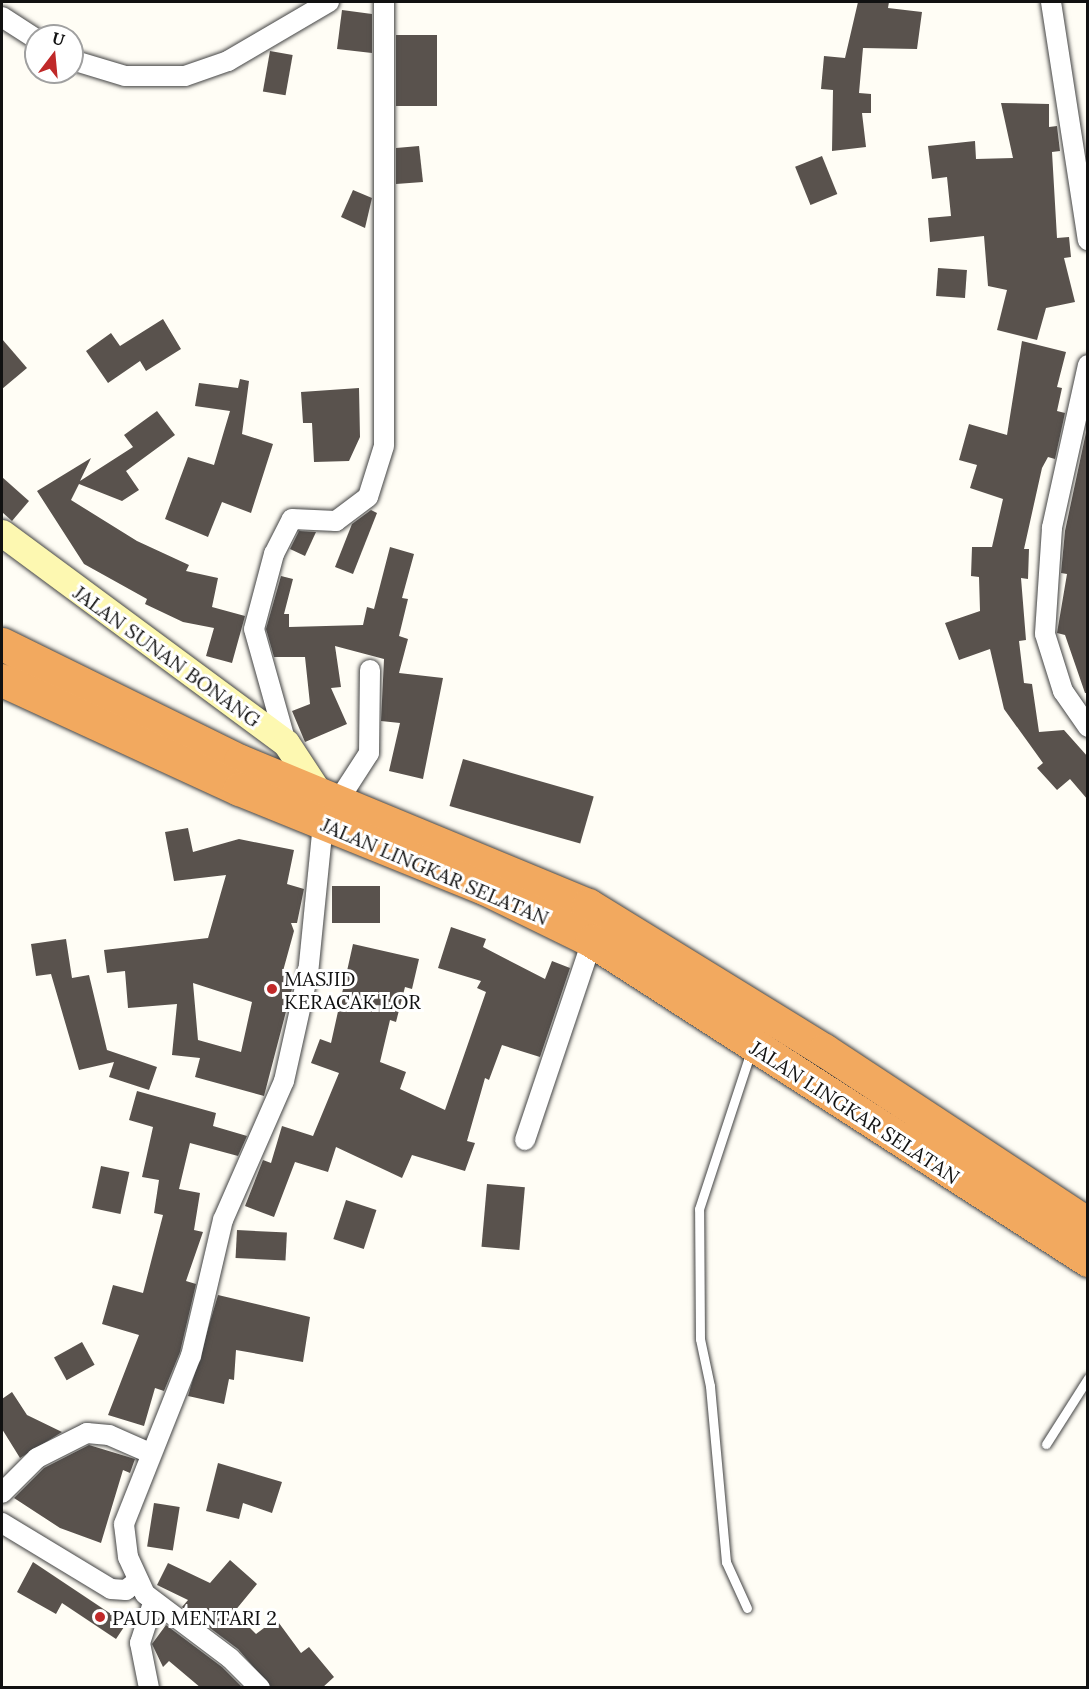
<!DOCTYPE html>
<html>
<head>
<meta charset="utf-8">
<style>
  body { margin:0 }
  #map { position:relative; width:1089px; height:1689px; overflow:hidden; background:#fffdf5; font-family:Lora,serif }
  div>[style] { position:absolute }
  [style*='--x'] { left:calc(var(--x)*1px); top:calc(var(--y)*1px); width:calc(var(--w)*1px); rotate:calc(var(--a)*1deg) }
  .building>* { inset:0; background:#59524d; transform-origin:0 0 }
  .roads { filter:drop-shadow(0 0 2px #444) drop-shadow(0 0 2px #444) }
  .lane>* { height:9px; margin:-4.5px; padding:0 4.5px; transform-origin:4.5px; border-radius:4.5px; background:#fff }
  .street>* { height:20px; margin:-10px; padding:0 10px; transform-origin:10px; border-radius:10px; background:#fff }
  .secondary>* { height:27px; margin:-13.5px; padding:0 13.5px; transform-origin:13.5px; border-radius:13.5px; background:#fdf8b1 }
  .highway>* { height:33px; margin:-16.5px; padding:0 16.5px; transform-origin:16.5px; border-radius:16.5px; background:#f2a95f }
  .dots>* { width:16px; height:16px; translate:-50% -50%; box-sizing:border-box; border:3px solid #fff; border-radius:50% }
  span { translate:-50% -50%; white-space:nowrap; text-align:center; line-height:1.15; -webkit-text-stroke:6px #fff; paint-order:stroke }
  .street-label { font-size:20px; color:#111 }
  .poi-label { font-size:20px; color:#111 }
  .left { translate:0 -50%; text-align:left }
  .frame { position:absolute; inset:0; border:3px solid #111; pointer-events:none }
  .north { position:absolute; left:24px; top:24px; width:60px; height:60px; box-sizing:border-box; background:#fff; border:2px solid #a0a0a0; border-radius:50%; rotate:16deg; font-size:16px; font-weight:700; line-height:24px; text-align:center; color:#111 }
  .north::after { content:''; display:block; margin:auto; width:21px; height:27px; background:#c02929; clip-path:polygon(50% 0,100% 100%,50% 72%,0 100%) }
</style>
</head>
<body>
<div id="map">
  <div class="building">
    <div style="clip-path:polygon(858px 2px,889px 2px,888px 8px,922px 12px,917px 49px,863px 48px,859px 93px,871px 94px,871px 113px,862px 113px,866px 147px,832px 151px,833px 90px,821px 89px,824px 56px,845px 58px)"></div>
    <div style="clip-path:polygon(342px 10px,372px 14px,372px 53px,337px 49px)"></div>
    <div style="left:396px;top:35px;width:41px;height:71px"></div>
    <div style="left:270px;top:51px;width:23px;height:41px;rotate:10deg"></div>
    <div style="clip-path:polygon(1001px 103px,1049px 104px,1049px 127px,1057px 126px,1060px 151px,1052px 152px,1057px 238px,1069px 237px,1071px 257px,1064px 258px,1075px 302px,1046px 308px,1037px 340px,997px 330px,1007px 290px,988px 286px,984px 236px,930px 242px,928px 218px,951px 216px,947px 177px,932px 179px,928px 146px,975px 141px,976px 159px,1013px 158px)"></div>
    <div style="clip-path:polygon(419px 146px,423px 182px,396px 184px,396px 148px)"></div>
    <div style="left:822px;top:156px;width:41px;height:29px;rotate:68deg"></div>
    <div style="clip-path:polygon(353px 190px,372px 198px,365px 228px,341px 217px)"></div>
    <div style="left:938px;top:268px;width:29px;height:28px;rotate:4deg"></div>
    <div style="clip-path:polygon(163px 319px,181px 349px,146px 371px,140px 361px,108px 383px,86px 351px,111px 333px,120px 346px)"></div>
    <div style="clip-path:polygon(2px 339px,27px 368px,2px 389px)"></div>
    <div style="clip-path:polygon(1022px 341px,1066px 352px,1057px 387px,1062px 388px,1057px 411px,1065px 413px,1055px 459px,1048px 457px,1042px 468px,1024px 549px,1029px 549px,1028px 579px,1021px 578px,1026px 640px,1019px 641px,1024px 683px,1032px 684px,1039px 732px,1064px 730px,1088px 757px,1088px 800px,1070px 779px,1057px 790px,1037px 768px,1043px 763px,1004px 709px,990px 649px,959px 660px,945px 623px,980px 611px,979px 577px,971px 576px,972px 547px,992px 547px,1003px 499px,970px 488px,977px 465px,959px 460px,969px 424px,1007px 435px)"></div>
    <div style="clip-path:polygon(240px 379px,249px 381px,242px 434px,273px 444px,251px 513px,222px 502px,208px 537px,165px 519px,188px 457px,214px 465px,230px 411px,195px 406px,199px 383px,238px 388px)"></div>
    <div style="clip-path:polygon(359px 388px,360px 437px,349px 461px,314px 462px,312px 423px,303px 423px,301px 392px)"></div>
    <div style="clip-path:polygon(157px 411px,175px 435px,126px 471px,139px 490px,122px 501px,79px 484px,71px 500px,137px 541px,189px 565px,186px 571px,218px 578px,212px 607px,245px 616px,232px 663px,206px 656px,214px 628px,183px 622px,145px 604px,147px 599px,84px 564px,37px 491px,91px 458px,80px 481px,133px 447px,124px 435px)"></div>
    <div style="clip-path:polygon(1088px 423px,1088px 693px,1085px 693px,1065px 635px,1057px 633px,1067px 574px,1061px 573px,1065px 531px)"></div>
    <div style="clip-path:polygon(2px 477px,29px 501px,12px 521px,2px 512px)"></div>
    <div style="clip-path:polygon(371px 510px,377px 513px,353px 574px,335px 567px,352px 524px)"></div>
    <div style="clip-path:polygon(299px 531px,316px 532px,305px 556px,290px 549px)"></div>
    <div style="clip-path:polygon(390px 547px,414px 554px,402px 598px,408px 599px,399px 636px,408px 639px,399px 673px,443px 678px,423px 779px,389px 771px,400px 723px,381px 721px,384px 659px,335px 646px,341px 687px,331px 688px,347px 724px,305px 742px,292px 711px,310px 704px,305px 657px,274px 657px,266px 629px,281px 576px,293px 579px,284px 614px,289px 614px,289px 627px,363px 625px,367px 607px,374px 609px)"></div>
    <div style="left:463px;top:759px;width:136px;height:49px;rotate:16deg"></div>
    <div style="clip-path:polygon(evenodd,188px 828px,193px 852px,239px 839px,294px 850px,287px 884px,304px 889px,297px 923px,291px 923px,294px 931px,283px 971px,295px 977px,264px 1096px,195px 1077px,200px 1058px,172px 1055px,177px 1004px,128px 1008px,125px 971px,107px 973px,104px 950px,208px 938px,226px 875px,174px 881px,165px 832px,188px 828px,193px 983px,252px 1002px,241px 1052px,198px 1040px,193px 983px)"></div>
    <div style="left:332px;top:886px;width:48px;height:37px"></div>
    <div style="clip-path:polygon(451px 927px,486px 939px,483px 947px,545px 979px,552px 961px,570px 968px,540px 1057px,502px 1045px,489px 1080px,485px 1078px,467px 1141px,475px 1143px,465px 1171px,412px 1155px,402px 1178px,336px 1147px,328px 1172px,295px 1162px,274px 1217px,245px 1206px,263px 1160px,271px 1163px,282px 1126px,313px 1136px,339px 1073px,311px 1063px,320px 1039px,331px 1043px,353px 944px,419px 959px,412px 989px,405px 987px,396px 1022px,390px 1020px,380px 1062px,406px 1072px,400px 1089px,445px 1110px,486px 992px,477px 988px,481px 981px,438px 968px)"></div>
    <div style="clip-path:polygon(66px 939px,72px 978px,89px 975px,107px 1050px,157px 1067px,149px 1090px,109px 1077px,114px 1062px,79px 1070px,51px 974px,36px 976px,31px 944px)"></div>
    <div style="clip-path:polygon(137px 1091px,216px 1113px,213px 1126px,247px 1136px,238px 1156px,190px 1143px,179px 1189px,200px 1193px,194px 1230px,203px 1232px,186px 1281px,196px 1284px,180px 1352px,164px 1391px,155px 1388px,144px 1426px,108px 1415px,139px 1335px,102px 1324px,113px 1285px,143px 1293px,163px 1215px,154px 1213px,159px 1180px,142px 1177px,153px 1127px,129px 1120px)"></div>
    <div style="left:101px;top:1166px;width:29px;height:43px;rotate:12deg"></div>
    <div style="left:487px;top:1184px;width:38px;height:63px;rotate:5deg"></div>
    <div style="left:346px;top:1200px;width:32px;height:41px;rotate:18deg"></div>
    <div style="left:237px;top:1230px;width:50px;height:28px;rotate:3deg"></div>
    <div style="clip-path:polygon(218px 1295px,310px 1317px,303px 1362px,236px 1350px,234px 1380px,229px 1379px,224px 1404px,188px 1396px)"></div>
    <div style="left:82px;top:1342px;width:26px;height:32px;rotate:61deg"></div>
    <div style="clip-path:polygon(12px 1392px,27px 1415px,62px 1432px,20px 1458px,2px 1429px,2px 1399px)"></div>
    <div style="clip-path:polygon(89px 1445px,135px 1459px,130px 1473px,123px 1470px,101px 1543px,60px 1528px,14px 1498px,44px 1468px)"></div>
    <div style="clip-path:polygon(218px 1463px,282px 1482px,272px 1513px,243px 1503px,239px 1519px,206px 1511px)"></div>
    <div style="left:154px;top:1503px;width:26px;height:44px;rotate:9deg"></div>
    <div style="clip-path:polygon(230px 1560px,257px 1584px,234px 1612px,256px 1634px,276px 1619px,301px 1653px,309px 1647px,334px 1677px,322px 1688px,272px 1688px,238px 1649px,182px 1607px,188px 1600px,157px 1585px,168px 1563px,210px 1583px)"></div>
    <div style="clip-path:polygon(33px 1562px,126px 1624px,116px 1639px,62px 1603px,56px 1614px,17px 1592px)"></div>
    <div style="clip-path:polygon(166px 1625px,222px 1667px,243px 1688px,201px 1688px,169px 1661px,163px 1667px,152px 1644px)"></div>
  </div>
  <div class="roads">
    <div class="lane">
      <div style="--x:1046;--y:1444;--w:78;--a:-57.5"></div>
      <div style="--x:747;--y:1608;--w:51;--a:-114.5"></div>
      <div style="--x:726;--y:1562;--w:177;--a:-95.2"></div>
      <div style="--x:710;--y:1386;--w:48;--a:-102"></div>
      <div style="--x:700;--y:1339;--w:130;--a:-90.4"></div>
      <div style="--x:699;--y:1209;--w:166;--a:-71.8"></div>
    </div>
    <div class="street">
      <div style="--x:1051;--y:2;--w:241;--a:81.2"></div>
      <div style="--x:2;--y:17;--w:40;--a:32.9"></div>
      <div style="--x:72;--y:60;--w:55;--a:16.8"></div>
      <div style="--x:125;--y:76;--w:60;--a:0"></div>
      <div style="--x:185;--y:76;--w:46;--a:-19.2"></div>
      <div style="--x:228;--y:61;--w:117;--a:-30.3"></div>
      <div style="--x:1088;--y:365;--w:167;--a:102.5"></div>
      <div style="--x:1052;--y:528;--w:106;--a:93.8"></div>
      <div style="--x:1045;--y:634;--w:60;--a:72.5"></div>
      <div style="--x:1063;--y:691;--w:44;--a:55.2"></div>
      <div style="--x:286;--y:743;--w:118;--a:-105.7"></div>
      <div style="--x:254;--y:629;--w:78;--a:-75.1"></div>
      <div style="--x:274;--y:554;--w:39;--a:-63"></div>
      <div style="--x:292;--y:519;--w:44;--a:2.6"></div>
      <div style="--x:336;--y:521;--w:40;--a:-37"></div>
      <div style="--x:368;--y:497;--w:53;--a:-72.6"></div>
      <div style="--x:384;--y:446;--w:444;--a:-90"></div>
      <div style="--x:338;--y:801;--w:57;--a:-57.1"></div>
      <div style="--x:369;--y:753;--w:83;--a:-89.3"></div>
      <div style="--x:525;--y:1140;--w:210;--a:-71.4"></div>
      <div style="--x:2;--y:1493;--w:49;--a:-45"></div>
      <div style="--x:37;--y:1458;--w:56;--a:-26.6"></div>
      <div style="--x:87;--y:1433;--w:22;--a:5"></div>
      <div style="--x:109;--y:1435;--w:45;--a:23.7"></div>
      <div style="--x:2;--y:1523;--w:127;--a:31.2"></div>
      <div style="--x:111;--y:1589;--w:15;--a:4"></div>
      <div style="--x:126;--y:1590;--w:14;--a:-39"></div>
      <div style="--x:149;--y:1688;--w:46;--a:-101.3"></div>
      <div style="--x:140;--y:1643;--w:42;--a:-72"></div>
      <div style="--x:260;--y:1688;--w:42;--a:-135"></div>
      <div style="--x:230;--y:1658;--w:106;--a:-143"></div>
      <div style="--x:145;--y:1594;--w:41;--a:-114.7"></div>
      <div style="--x:128;--y:1557;--w:33;--a:-97"></div>
      <div style="--x:124;--y:1524;--w:181;--a:-68.3"></div>
      <div style="--x:191;--y:1356;--w:140;--a:-76.8"></div>
      <div style="--x:223;--y:1220;--w:152;--a:-66.3"></div>
      <div style="--x:284;--y:1081;--w:110;--a:-77.4"></div>
      <div style="--x:308;--y:974;--w:152;--a:-84.3"></div>
    </div>
    <div class="secondary">
      <div style="--x:2;--y:533;--w:353;--a:36.5"></div>
      <div style="--x:286;--y:743;--w:60;--a:56.6"></div>
    </div>
    <div class="highway">
      <div style="--x:2;--y:644;--w:265;--a:26.2"></div>
      <div style="--x:240;--y:761;--w:377;--a:22.5"></div>
      <div style="--x:588;--y:905;--w:277;--a:31.6"></div>
      <div style="--x:824;--y:1050;--w:316;--a:33.4"></div>
      <div style="--x:2;--y:680;--w:261;--a:24.7"></div>
      <div style="--x:239;--y:789;--w:264;--a:22"></div>
      <div style="--x:484;--y:888;--w:120;--a:26.1"></div>
      <div style="--x:592;--y:941;--w:590;--a:32.75"></div>
    </div>
  </div>
  <div class="dots">
    <div style="left:272px;top:989px;background:#c02929"></div>
    <div style="left:100px;top:1617px;background:#c02929"></div>
  </div>
  <div class="street-label">
    <span style="left:167px;top:656px;rotate:36deg">JALAN SUNAN BONANG</span>
    <span style="left:435px;top:871px;rotate:23deg">JALAN LINGKAR SELATAN</span>
    <span style="left:855px;top:1112px;rotate:33deg">JALAN LINGKAR SELATAN</span>
  </div>
  <div class="poi-label">
    <span class="left" style="left:284px;top:990px">MASJID<br>KERACAK LOR</span>
    <span class="left" style="left:112px;top:1617px">PAUD MENTARI 2</span>
  </div>
  <div class="frame"></div>
  <div class="north">U</div>
</div>
</body>
</html>
